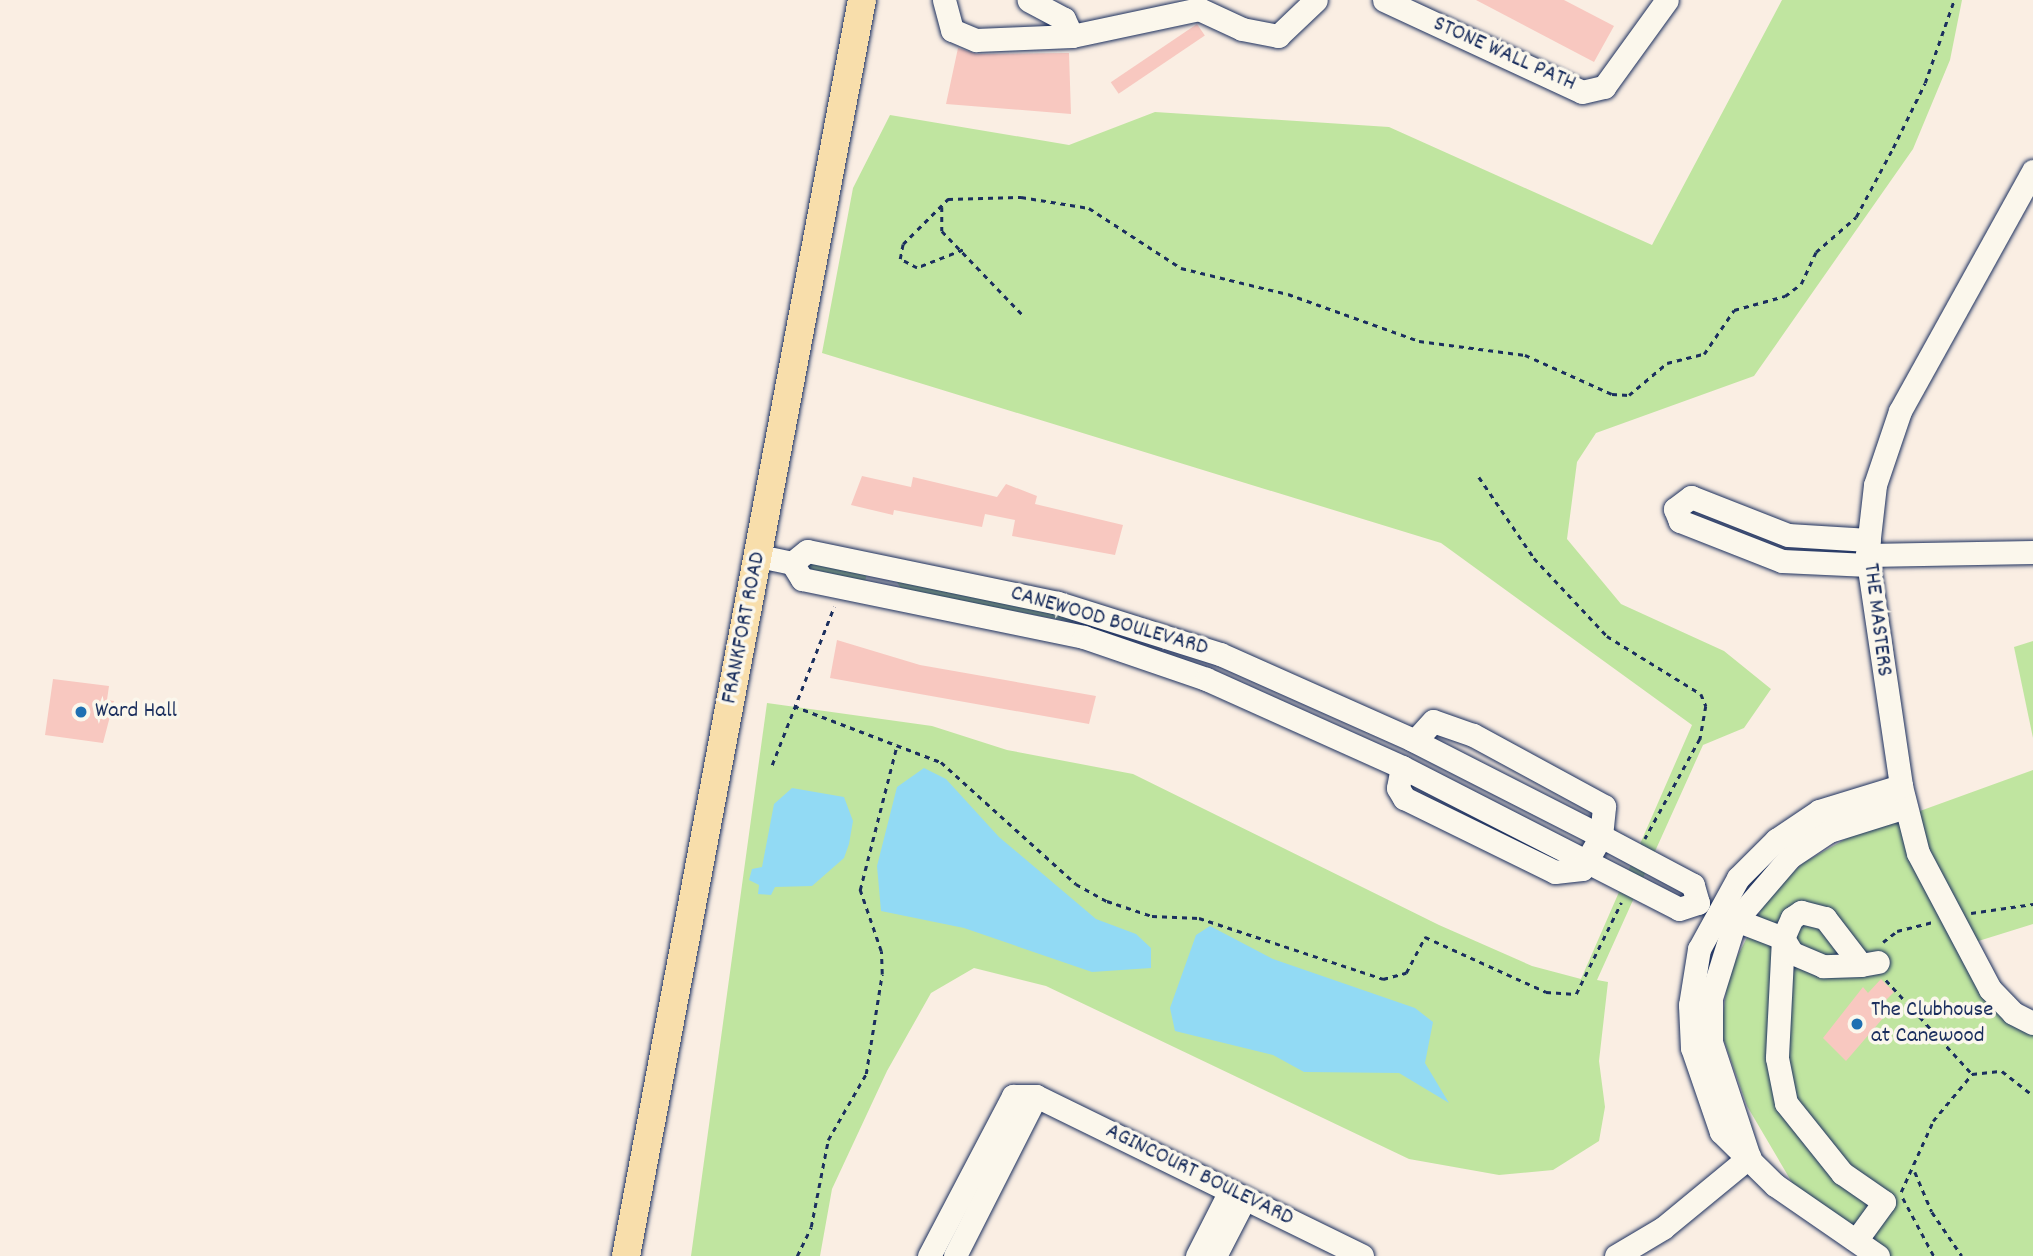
<!DOCTYPE html>
<html>
<head>
<meta charset="utf-8">
<style>
  body { margin:0 }
  #map { position:relative; width:2033px; height:1256px; overflow:hidden; background:#faeee3; font-family:Dekko,sans-serif }
  div>[style] { position:absolute }
  [style*='--x'] { left:calc(var(--x)*1px); top:calc(var(--y)*1px); width:calc(var(--w)*1px); rotate:calc(var(--a)*1deg) }
  .green>* { inset:0; background:#c0e5a0; transform-origin:0 0 }
  .water>* { inset:0; background:#92daf4 }
  .building>* { inset:0; background:#f8c8c0; transform-origin:0 0 }
  .path>* { height:2.5px; margin-top:-1.25px; transform-origin:0; background:repeating-linear-gradient(90deg,#1b2f5e 0 5px,transparent 0 10px) }
  .roads { filter:drop-shadow(0 0 2px #1b2f5e) drop-shadow(0 0 2px #1b2f5e) }
  .minor>* { height:23px; margin:-11.5px; padding:0 11.5px; transform-origin:11.5px; border-radius:11.5px; background:#fbf7ec }
  .major>* { height:28px; margin:-14px; padding:0 14px; transform-origin:14px; border-radius:14px; background:#f8deab }
  .dots>* { width:19px; height:19px; translate:-50% -50%; box-sizing:border-box; border:4px solid #fbf7ec; border-radius:50% }
  span { translate:-50% -50%; white-space:nowrap; text-align:center; line-height:1.15; -webkit-text-stroke:7px #fbf7ec; paint-order:stroke }
  .street-label { font-size:23px; color:#1b2f5e }
  .poi-label { font-size:23px; color:#1b2f5e }
  .left { translate:0 -50%; text-align:left }
</style>
</head>
<body>
<div id="map">
  <div class="green">
    <div style="clip-path:polygon(1782px 0,1962px 0,1950px 60px,1913px 149px,1754px 376px,1596px 433px,1577px 462px,1567px 539px,1621px 604px,1724px 651px,1771px 689px,1744px 728px,1703px 745px,1597px 980px,1608px 982px,1599px 1061px,1605px 1107px,1599px 1141px,1553px 1170px,1499px 1175px,1409px 1159px,1046px 986px,974px 968px,931px 993px,887px 1071px,832px 1189px,820px 1256px,691px 1256px,767px 703px,932px 726px,1007px 750px,1133px 774px,1439px 925px,1532px 966px,1581px 979px,1692px 725px,1441px 543px,822px 353px,853px 188px,890px 115px,1069px 145px,1155px 112px,1389px 127px,1652px 245px)"></div>
    <div style="left:810px;top:562px;width:58px;height:7px;rotate:12deg"></div>
    <div style="clip-path:polygon(895px 579px,1073px 617px,1073px 622px,902px 590px)"></div>
    <div style="clip-path:polygon(2033px 641px,2033px 738px,2014px 647px)"></div>
    <div style="clip-path:polygon(2033px 770px,2033px 924px,1956px 948px,2033px 1030px,2033px 1256px,1888px 1256px,1797px 1191px,1747px 1106px,1721px 1032px,1728px 975px,1767px 898px,1803px 863px,1851px 836px)"></div>
  </div>
  <div class="water">
    <div style="clip-path:polygon(924px 768px,946px 779px,999px 837px,1096px 919px,1136px 934px,1151px 948px,1151px 968px,1092px 972px,964px 928px,881px 911px,877px 866px,897px 787px)"></div>
    <div style="clip-path:polygon(792px 788px,844px 797px,853px 821px,849px 844px,844px 858px,812px 886px,775px 887px,771px 895px,758px 894px,759px 885px,749px 880px,752px 869px,762px 867px,774px 804px)"></div>
    <div style="clip-path:polygon(1210px 926px,1273px 959px,1415px 1008px,1433px 1022px,1425px 1063px,1449px 1103px,1399px 1073px,1304px 1072px,1273px 1055px,1175px 1031px,1170px 1008px,1196px 935px)"></div>
  </div>
  <div class="building">
    <div style="clip-path:polygon(1476px 0,1564px 0,1614px 26px,1594px 62px)"></div>
    <div style="left:1197px;top:24px;width:14px;height:104px;rotate:56deg"></div>
    <div style="clip-path:polygon(958px 48px,977px 54px,1069px 53px,1071px 114px,946px 104px)"></div>
    <div style="clip-path:polygon(862px 476px,911px 487px,913px 477px,997px 497px,1006px 484px,1037px 496px,1035px 504px,1123px 525px,1115px 555px,1012px 536px,1015px 520px,985px 514px,982px 527px,894px 510px,893px 515px,851px 505px)"></div>
    <div style="clip-path:polygon(837px 640px,920px 665px,1096px 696px,1089px 724px,830px 678px)"></div>
    <div style="clip-path:polygon(53px 679px,109px 686px,107px 700px,114px 701px,103px 743px,45px 735px)"></div>
    <div style="clip-path:polygon(1881px 979px,1894px 992px,1882px 1004px,1890px 1010px,1846px 1061px,1823px 1038px,1863px 987px,1868px 993px)"></div>
  </div>
  <div class="path">
    <div style="--x:942;--y:207;--w:24;--a:90"></div>
    <div style="--x:942;--y:231;--w:115;--a:46.1"></div>
    <div style="--x:963;--y:250;--w:49;--a:158.6"></div>
    <div style="--x:917;--y:268;--w:19;--a:-152"></div>
    <div style="--x:900;--y:259;--w:15;--a:-79"></div>
    <div style="--x:903;--y:244;--w:64;--a:-45"></div>
    <div style="--x:948;--y:199;--w:73;--a:-1.6"></div>
    <div style="--x:1021;--y:197;--w:69;--a:9.2"></div>
    <div style="--x:1089;--y:208;--w:110;--a:33.1"></div>
    <div style="--x:1181;--y:268;--w:110;--a:13.7"></div>
    <div style="--x:1288;--y:294;--w:139;--a:19.7"></div>
    <div style="--x:1419;--y:341;--w:107;--a:7.5"></div>
    <div style="--x:1525;--y:355;--w:95;--a:24.1"></div>
    <div style="--x:1612;--y:394;--w:17;--a:3"></div>
    <div style="--x:1629;--y:395;--w:50;--a:-40.1"></div>
    <div style="--x:1667;--y:363;--w:38;--a:-14"></div>
    <div style="--x:1704;--y:354;--w:53;--a:-55.7"></div>
    <div style="--x:1734;--y:310;--w:53;--a:-15.4"></div>
    <div style="--x:1785;--y:296;--w:20;--a:-37"></div>
    <div style="--x:1801;--y:284;--w:35;--a:-65"></div>
    <div style="--x:1816;--y:252;--w:53;--a:-41.2"></div>
    <div style="--x:1856;--y:217;--w:78;--a:-61.8"></div>
    <div style="--x:1893;--y:148;--w:72;--a:-63.8"></div>
    <div style="--x:1925;--y:83;--w:88;--a:-70.7"></div>
    <div style="--x:1479;--y:477;--w:98;--a:55.8"></div>
    <div style="--x:1534;--y:558;--w:107;--a:46.9"></div>
    <div style="--x:1607;--y:636;--w:110;--a:31.7"></div>
    <div style="--x:1701;--y:694;--w:13;--a:67"></div>
    <div style="--x:1706;--y:706;--w:34;--a:100"></div>
    <div style="--x:1700;--y:739;--w:114;--a:118.8"></div>
    <div style="--x:794;--y:706;--w:157;--a:20.9"></div>
    <div style="--x:941;--y:762;--w:182;--a:42.1"></div>
    <div style="--x:1076;--y:884;--w:35;--a:29"></div>
    <div style="--x:1107;--y:901;--w:47;--a:18.4"></div>
    <div style="--x:1152;--y:916;--w:47;--a:2.4"></div>
    <div style="--x:1199;--y:918;--w:194;--a:18.3"></div>
    <div style="--x:1383;--y:979;--w:24;--a:-15"></div>
    <div style="--x:1406;--y:973;--w:41;--a:-62.2"></div>
    <div style="--x:1425;--y:937;--w:133;--a:24.4"></div>
    <div style="--x:1546;--y:992;--w:30;--a:4"></div>
    <div style="--x:1576;--y:994;--w:102;--a:-63.7"></div>
    <div style="--x:772;--y:765;--w:170;--a:-68.6"></div>
    <div style="--x:1971;--y:913;--w:63;--a:-8.3"></div>
    <div style="--x:1883;--y:942;--w:18;--a:-38"></div>
    <div style="--x:1897;--y:931;--w:38;--a:-14"></div>
    <div style="--x:1886;--y:980;--w:127;--a:47.5"></div>
    <div style="--x:1972;--y:1074;--w:30;--a:-6"></div>
    <div style="--x:2002;--y:1071;--w:39;--a:38"></div>
    <div style="--x:1915;--y:1172;--w:43;--a:67"></div>
    <div style="--x:1932;--y:1212;--w:53;--a:55.7"></div>
    <div style="--x:1901;--y:1192;--w:78;--a:-65.7"></div>
    <div style="--x:1933;--y:1121;--w:61;--a:-50.3"></div>
    <div style="--x:1903;--y:1198;--w:66;--a:61.9"></div>
    <div style="--x:797;--y:1256;--w:32;--a:-64"></div>
    <div style="--x:811;--y:1227;--w:89;--a:-78.9"></div>
    <div style="--x:828;--y:1140;--w:76;--a:-60.1"></div>
    <div style="--x:866;--y:1074;--w:101;--a:-80.9"></div>
    <div style="--x:882;--y:974;--w:23;--a:-92"></div>
    <div style="--x:881;--y:951;--w:65;--a:-109"></div>
    <div style="--x:860;--y:890;--w:150;--a:-75.7"></div>
  </div>
  <div class="roads">
    <div class="minor">
      <div style="--x:944;--y:0;--w:31;--a:75"></div>
      <div style="--x:952;--y:30;--w:26;--a:23"></div>
      <div style="--x:976;--y:40;--w:96;--a:-2.4"></div>
      <div style="--x:1072;--y:36;--w:19;--a:-115"></div>
      <div style="--x:1064;--y:19;--w:40;--a:-152"></div>
      <div style="--x:1384;--y:0;--w:218;--a:24.9"></div>
      <div style="--x:1582;--y:92;--w:23;--a:-13"></div>
      <div style="--x:1604;--y:87;--w:107;--a:-54.1"></div>
      <div style="--x:1072;--y:36;--w:130;--a:-12"></div>
      <div style="--x:1199;--y:9;--w:47;--a:24.9"></div>
      <div style="--x:1242;--y:29;--w:37;--a:11"></div>
      <div style="--x:1278;--y:36;--w:52;--a:-43.5"></div>
      <div style="--x:2033;--y:171;--w:274;--a:119"></div>
      <div style="--x:1900;--y:411;--w:78;--a:108.7"></div>
      <div style="--x:1875;--y:485;--w:70;--a:96.5"></div>
      <div style="--x:1867;--y:555;--w:233;--a:81.6"></div>
      <div style="--x:1901;--y:786;--w:69;--a:75.8"></div>
      <div style="--x:1918;--y:853;--w:154;--a:62.1"></div>
      <div style="--x:1990;--y:989;--w:33;--a:46"></div>
      <div style="--x:2013;--y:1013;--w:22;--a:27"></div>
      <div style="--x:1867;--y:555;--w:166;--a:-1"></div>
      <div style="--x:759;--y:556;--w:34;--a:12"></div>
      <div style="--x:792;--y:563;--w:19;--a:58"></div>
      <div style="--x:802;--y:579;--w:288;--a:11.6"></div>
      <div style="--x:1084;--y:637;--w:129;--a:19"></div>
      <div style="--x:1206;--y:679;--w:215;--a:24.2"></div>
      <div style="--x:1402;--y:767;--w:311;--a:27.1"></div>
      <div style="--x:1679;--y:909;--w:20;--a:-18"></div>
      <div style="--x:1698;--y:903;--w:19;--a:-106"></div>
      <div style="--x:1693;--y:885;--w:104;--a:-152"></div>
      <div style="--x:1601;--y:836;--w:213;--a:-153"></div>
      <div style="--x:1411;--y:739;--w:209;--a:-156"></div>
      <div style="--x:1220;--y:654;--w:170;--a:-162.5"></div>
      <div style="--x:1058;--y:603;--w:256;--a:-168.3"></div>
      <div style="--x:807;--y:551;--w:19;--a:141"></div>
      <div style="--x:1868;--y:565;--w:86;--a:-177.3"></div>
      <div style="--x:1782;--y:561;--w:110;--a:-158.6"></div>
      <div style="--x:1680;--y:521;--w:13;--a:-113"></div>
      <div style="--x:1675;--y:509;--w:20;--a:-37"></div>
      <div style="--x:1691;--y:497;--w:104;--a:21.4"></div>
      <div style="--x:1788;--y:535;--w:81;--a:3.5"></div>
      <div style="--x:1402;--y:767;--w:21;--a:101"></div>
      <div style="--x:1398;--y:788;--w:12;--a:59"></div>
      <div style="--x:1404;--y:798;--w:168;--a:26.1"></div>
      <div style="--x:1555;--y:872;--w:27;--a:-6"></div>
      <div style="--x:1582;--y:869;--w:38;--a:-60"></div>
      <div style="--x:1601;--y:836;--w:30;--a:-84"></div>
      <div style="--x:1604;--y:806;--w:149;--a:-151.5"></div>
      <div style="--x:1473;--y:735;--w:42;--a:-160.7"></div>
      <div style="--x:1433;--y:721;--w:27;--a:132"></div>
      <div style="--x:1723;--y:915;--w:64;--a:21"></div>
      <div style="--x:1783;--y:938;--w:120;--a:92.9"></div>
      <div style="--x:1777;--y:1058;--w:46;--a:78.7"></div>
      <div style="--x:1786;--y:1103;--w:90;--a:51.3"></div>
      <div style="--x:1842;--y:1173;--w:51;--a:34.6"></div>
      <div style="--x:1884;--y:1202;--w:46;--a:126.1"></div>
      <div style="--x:1861;--y:965;--w:38;--a:178"></div>
      <div style="--x:1823;--y:966;--w:34;--a:-157"></div>
      <div style="--x:1792;--y:953;--w:17;--a:-121"></div>
      <div style="--x:1783;--y:938;--w:22;--a:-66"></div>
      <div style="--x:1792;--y:918;--w:11;--a:-34"></div>
      <div style="--x:1801;--y:912;--w:25;--a:14"></div>
      <div style="--x:1825;--y:918;--w:59;--a:52.5"></div>
      <div style="--x:1861;--y:965;--w:17;--a:-10"></div>
      <div style="--x:1036;--y:1096;--w:363;--a:26.1"></div>
      <div style="--x:1748;--y:1154;--w:118;--a:-108.3"></div>
      <div style="--x:1711;--y:1042;--w:44;--a:-90"></div>
      <div style="--x:1711;--y:998;--w:81;--a:-72.7"></div>
      <div style="--x:1735;--y:921;--w:84;--a:-49.3"></div>
      <div style="--x:1790;--y:857;--w:47;--a:-33.7"></div>
      <div style="--x:1829;--y:831;--w:80;--a:-17.5"></div>
      <div style="--x:929;--y:1256;--w:181;--a:-62.3"></div>
      <div style="--x:1013;--y:1096;--w:23;--a:0"></div>
      <div style="--x:1036;--y:1096;--w:179;--a:116.9"></div>
      <div style="--x:1197;--y:1256;--w:73;--a:-63.1"></div>
      <div style="--x:1215;--y:1256;--w:65;--a:-62.7"></div>
      <div style="--x:1616;--y:1256;--w:55;--a:-30.8"></div>
      <div style="--x:1663;--y:1228;--w:112;--a:-39.5"></div>
      <div style="--x:1878;--y:1256;--w:125;--a:-145.4"></div>
      <div style="--x:1775;--y:1185;--w:76;--a:-135.5"></div>
      <div style="--x:1721;--y:1132;--w:89;--a:-109"></div>
      <div style="--x:1692;--y:1048;--w:43;--a:-92.7"></div>
      <div style="--x:1690;--y:1005;--w:57;--a:-80.9"></div>
      <div style="--x:1699;--y:949;--w:81;--a:-61.2"></div>
      <div style="--x:1738;--y:878;--w:54;--a:-45"></div>
      <div style="--x:1776;--y:840;--w:52;--a:-34"></div>
      <div style="--x:1819;--y:811;--w:86;--a:-17"></div>
    </div>
    <div class="major">
      <div style="--x:626;--y:1256;--w:1278;--a:-79.36"></div>
    </div>
  </div>
  <div class="dots">
    <div style="left:81px;top:712px;background:#1f6fb2"></div>
    <div style="left:1857px;top:1024px;background:#1f6fb2"></div>
  </div>
  <div class="street-label">
    <span style="left:1504px;top:55px;rotate:24deg">STONE WALL PATH</span>
    <span style="left:1876px;top:620px;rotate:83deg">THE MASTERS</span>
    <span style="left:1109px;top:622px;rotate:16deg">CANEWOOD BOULEVARD</span>
    <span style="left:745px;top:628px;rotate:-79deg">FRANKFORT ROAD</span>
    <span style="left:1199px;top:1176px;rotate:26deg">AGINCOURT BOULEVARD</span>
  </div>
  <div class="poi-label">
    <span class="left" style="left:95px;top:712px">Ward Hall</span>
    <span class="left" style="left:1871px;top:1024px">The Clubhouse<br>at Canewood</span>
  </div>
</div>
</body>
</html>
